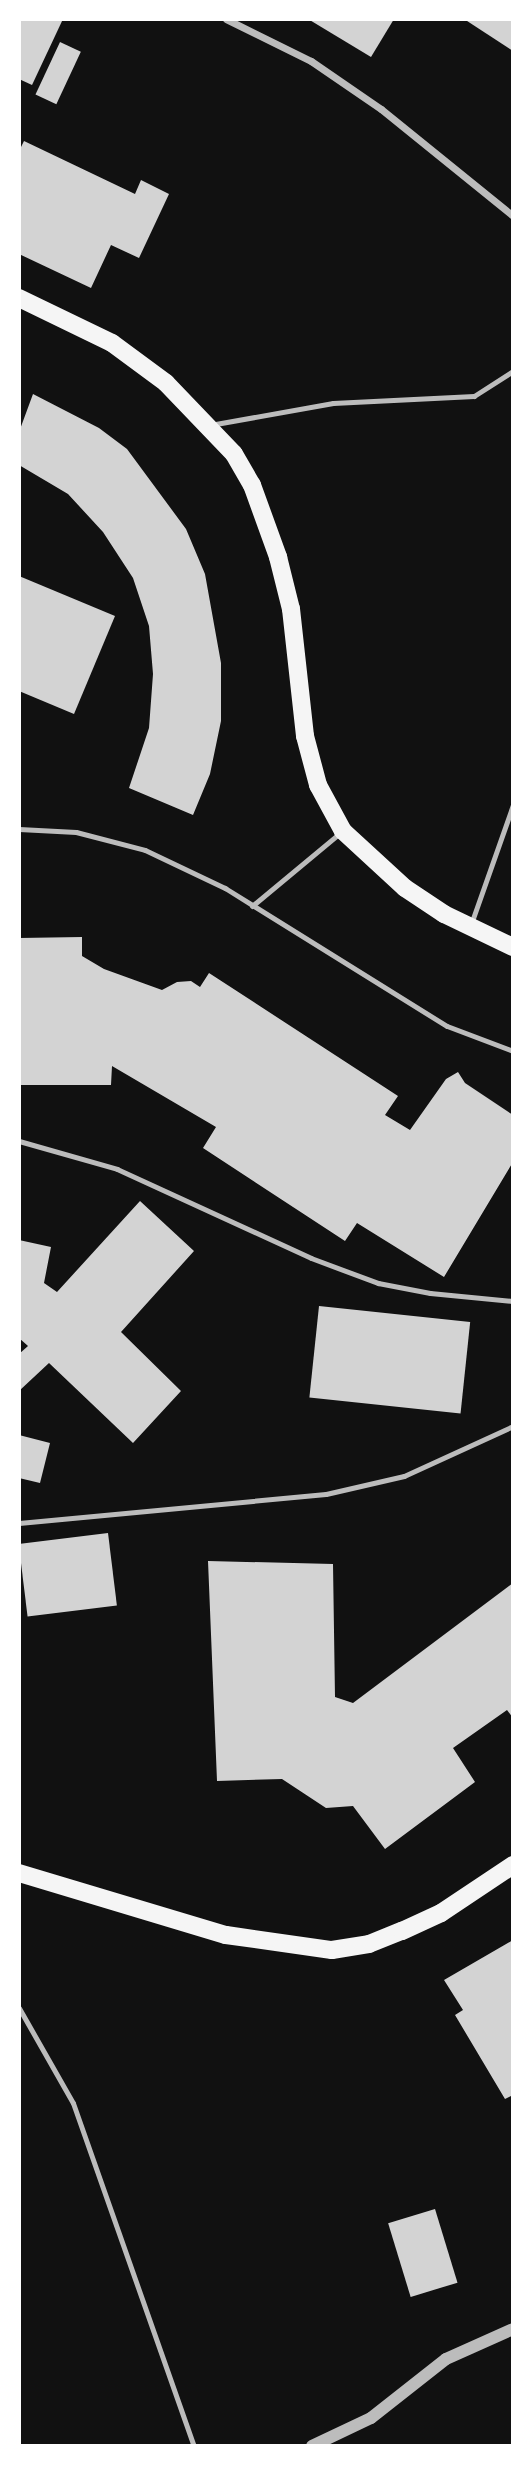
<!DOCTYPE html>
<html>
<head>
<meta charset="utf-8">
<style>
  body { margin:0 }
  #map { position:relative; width:532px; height:2465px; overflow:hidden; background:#111; font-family:"IBM Plex Serif",serif }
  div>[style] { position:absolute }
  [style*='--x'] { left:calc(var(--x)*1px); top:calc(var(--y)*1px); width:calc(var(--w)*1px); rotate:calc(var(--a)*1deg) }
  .building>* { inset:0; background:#d3d3d3; transform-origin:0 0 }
  .service>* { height:5px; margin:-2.5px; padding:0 2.5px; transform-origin:2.5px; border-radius:2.5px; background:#bcbcbc }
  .minor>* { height:7px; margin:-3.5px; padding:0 3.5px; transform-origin:3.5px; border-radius:3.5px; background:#bcbcbc }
  .tertiary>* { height:12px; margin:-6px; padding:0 6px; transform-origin:6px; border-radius:6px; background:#bcbcbc }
  .primary>* { height:18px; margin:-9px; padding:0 9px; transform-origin:9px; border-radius:9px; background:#f5f5f5 }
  span { translate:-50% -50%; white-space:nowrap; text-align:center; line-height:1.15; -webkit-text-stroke:7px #fff; paint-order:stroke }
  .frame { position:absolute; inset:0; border:21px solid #fff; pointer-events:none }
</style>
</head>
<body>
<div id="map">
  <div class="building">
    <div style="clip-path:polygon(19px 19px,63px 19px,32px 85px,19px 79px)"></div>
    <div style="clip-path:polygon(308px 19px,394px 19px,371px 57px)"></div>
    <div style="clip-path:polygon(464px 19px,513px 19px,513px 51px)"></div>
    <div style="left:60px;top:42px;width:23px;height:58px;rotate:25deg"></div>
    <div style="clip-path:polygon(24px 141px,135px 194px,141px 180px,169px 194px,139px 258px,111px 245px,91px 288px,19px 254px,19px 151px)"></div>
    <div style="clip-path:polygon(33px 394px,99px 428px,127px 449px,186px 529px,205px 574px,221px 663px,221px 721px,210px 774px,193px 815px,129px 788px,149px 728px,153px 674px,149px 626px,133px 578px,103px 532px,68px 494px,19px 465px,19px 432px)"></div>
    <div style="clip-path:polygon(19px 576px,115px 616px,74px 714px,19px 691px)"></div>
    <div style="clip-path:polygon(82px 937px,82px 956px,104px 969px,162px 990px,177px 982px,191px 981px,200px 987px,209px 973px,398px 1096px,385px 1115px,410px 1130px,446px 1079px,458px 1072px,465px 1083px,513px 1115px,513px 1162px,444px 1277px,357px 1223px,345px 1241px,203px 1148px,216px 1127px,112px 1066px,111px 1085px,19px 1085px,19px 938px)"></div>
    <div style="clip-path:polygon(140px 1201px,194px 1251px,121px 1332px,181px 1391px,133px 1443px,49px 1363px,19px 1391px,19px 1354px,28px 1346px,19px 1338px,19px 1240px,51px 1247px,44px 1283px,57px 1292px)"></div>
    <div style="left:319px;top:1306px;width:152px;height:92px;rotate:6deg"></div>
    <div style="clip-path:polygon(19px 1435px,50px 1443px,40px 1483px,19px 1478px)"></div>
    <div style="left:108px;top:1533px;width:73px;height:90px;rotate:83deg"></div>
    <div style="clip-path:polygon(208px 1561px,333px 1564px,335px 1697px,353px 1703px,513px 1583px,513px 1718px,507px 1710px,453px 1748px,475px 1782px,385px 1849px,353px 1806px,326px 1808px,282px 1779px,217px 1781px)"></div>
    <div style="clip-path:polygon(513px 1940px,513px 2095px,505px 2099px,455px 2015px,463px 2010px,444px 1980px)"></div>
    <div style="left:435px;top:2209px;width:77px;height:49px;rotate:73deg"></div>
  </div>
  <div class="service">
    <div style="--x:210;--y:425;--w:125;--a:-10.1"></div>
    <div style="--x:333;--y:403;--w:141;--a:-2.8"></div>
    <div style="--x:474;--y:396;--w:46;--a:-32.7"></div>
    <div style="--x:19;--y:829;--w:57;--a:3"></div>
    <div style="--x:76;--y:832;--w:71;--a:14.6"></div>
    <div style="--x:145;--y:850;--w:89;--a:25.4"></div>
    <div style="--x:225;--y:888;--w:261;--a:31.9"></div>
    <div style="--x:447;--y:1026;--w:71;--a:20.7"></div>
    <div style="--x:252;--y:906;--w:114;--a:-39.7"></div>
    <div style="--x:471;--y:924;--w:126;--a:-70.6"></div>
    <div style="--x:19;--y:1141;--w:102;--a:15.9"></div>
    <div style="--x:117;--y:1169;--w:213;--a:24.6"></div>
    <div style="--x:311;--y:1258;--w:72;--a:20.5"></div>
    <div style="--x:378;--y:1283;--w:53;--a:10.9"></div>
    <div style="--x:430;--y:1293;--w:83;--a:5.5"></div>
    <div style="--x:19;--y:1523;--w:308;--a:-5.4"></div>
    <div style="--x:326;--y:1494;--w:80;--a:-13"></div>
    <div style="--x:404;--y:1476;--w:120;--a:-24.6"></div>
    <div style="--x:19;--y:2008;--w:109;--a:60.4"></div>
    <div style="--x:73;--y:2103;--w:364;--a:70.6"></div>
  </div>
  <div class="minor">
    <div style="--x:226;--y:19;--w:95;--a:26.3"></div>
    <div style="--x:311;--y:61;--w:85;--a:34.4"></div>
    <div style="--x:381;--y:109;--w:170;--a:39"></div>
  </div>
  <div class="tertiary">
    <div style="--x:312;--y:2446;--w:65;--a:-25.4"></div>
    <div style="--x:371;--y:2418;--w:95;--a:-38.2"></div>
    <div style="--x:446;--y:2359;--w:73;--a:-24.1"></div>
  </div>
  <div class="primary">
    <div style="--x:19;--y:298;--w:103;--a:25.8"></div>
    <div style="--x:112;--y:343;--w:67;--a:36.5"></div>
    <div style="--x:166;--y:383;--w:98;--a:46.2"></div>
    <div style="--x:234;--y:454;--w:36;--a:60"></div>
    <div style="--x:252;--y:485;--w:77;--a:70.1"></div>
    <div style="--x:278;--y:557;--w:54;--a:76"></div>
    <div style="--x:291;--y:609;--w:128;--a:83.7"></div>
    <div style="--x:305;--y:736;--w:51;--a:75.1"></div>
    <div style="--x:318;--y:785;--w:52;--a:61.5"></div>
    <div style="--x:343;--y:831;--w:84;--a:42.6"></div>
    <div style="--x:405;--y:888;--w:47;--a:33.7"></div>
    <div style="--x:444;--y:914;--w:76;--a:25.6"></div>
    <div style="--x:19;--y:1873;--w:216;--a:16.7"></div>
    <div style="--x:226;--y:1935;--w:107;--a:8.1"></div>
    <div style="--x:332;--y:1950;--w:37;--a:-9"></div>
    <div style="--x:369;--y:1944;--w:35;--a:-22"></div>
    <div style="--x:402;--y:1931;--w:43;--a:-24.8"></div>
    <div style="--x:441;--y:1913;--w:87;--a:-33.7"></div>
  </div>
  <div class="frame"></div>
</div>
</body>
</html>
